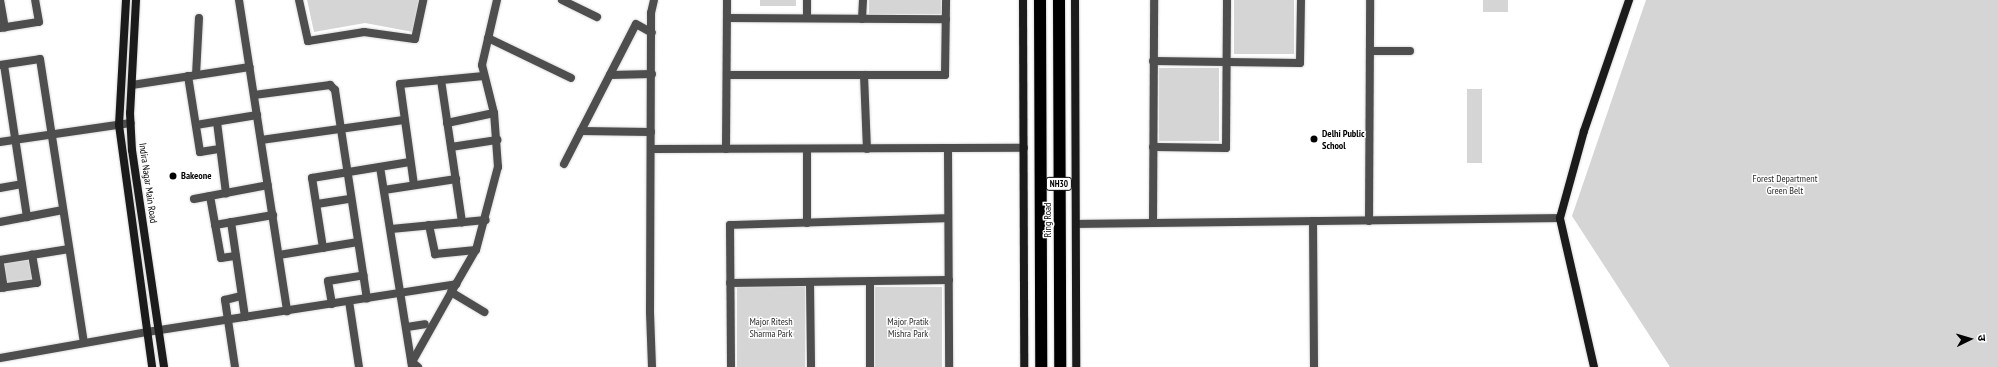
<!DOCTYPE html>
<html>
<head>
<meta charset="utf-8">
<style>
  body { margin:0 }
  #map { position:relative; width:1998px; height:367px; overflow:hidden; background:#fff; font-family:"PT Sans Narrow","Noto Sans Devanagari",sans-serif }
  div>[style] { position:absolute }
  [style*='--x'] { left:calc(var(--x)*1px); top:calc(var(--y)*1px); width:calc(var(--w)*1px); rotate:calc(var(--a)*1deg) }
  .green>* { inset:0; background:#d5d5d5; transform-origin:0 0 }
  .roads { filter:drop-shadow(0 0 1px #dbdbdb) drop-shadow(0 0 1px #dbdbdb) }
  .street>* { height:8px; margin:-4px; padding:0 4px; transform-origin:4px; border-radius:4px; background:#4e4e4e }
  .secondary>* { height:8px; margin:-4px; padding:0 4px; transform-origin:4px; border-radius:4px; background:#1b1b1b }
  .highway>* { height:12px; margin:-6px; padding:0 6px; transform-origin:6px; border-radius:6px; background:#000 }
  .dots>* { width:11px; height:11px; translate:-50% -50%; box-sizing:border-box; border:2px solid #fff; border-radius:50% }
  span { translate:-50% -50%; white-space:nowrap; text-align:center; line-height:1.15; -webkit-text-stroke:3px #fff; paint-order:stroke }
  .shield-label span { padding:1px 3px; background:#fff; border:1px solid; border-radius:3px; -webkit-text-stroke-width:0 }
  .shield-label { font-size:9px; color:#000; font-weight:700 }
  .poi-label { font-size:10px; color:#000; font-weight:700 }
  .left { translate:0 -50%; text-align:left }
  .park-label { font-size:10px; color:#2c2c2c }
  .street-label { font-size:10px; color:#000 }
  .north { position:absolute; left:1950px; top:319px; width:40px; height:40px; -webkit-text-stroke:3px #fff; paint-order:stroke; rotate:85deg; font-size:11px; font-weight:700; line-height:16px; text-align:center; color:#000 }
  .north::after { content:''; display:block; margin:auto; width:14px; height:18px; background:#000; clip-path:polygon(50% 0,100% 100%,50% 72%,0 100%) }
</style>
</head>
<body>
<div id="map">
  <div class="green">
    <div style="clip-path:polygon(307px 0,419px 0,413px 32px,365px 23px,314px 32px)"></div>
    <div style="left:760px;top:0;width:36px;height:6px"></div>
    <div style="left:869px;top:0;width:72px;height:14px"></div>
    <div style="left:1234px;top:0;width:60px;height:54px"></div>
    <div style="left:1483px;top:0;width:25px;height:12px"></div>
    <div style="clip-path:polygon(1646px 0,1998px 0,1998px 367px,1670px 367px,1572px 216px)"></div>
    <div style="left:1159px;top:68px;width:60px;height:73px"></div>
    <div style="left:1482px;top:89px;width:74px;height:15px;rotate:90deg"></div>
    <div style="left:29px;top:259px;width:23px;height:27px;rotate:80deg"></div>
    <div style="left:805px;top:286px;width:81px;height:68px;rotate:90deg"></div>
    <div style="left:875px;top:287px;width:67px;height:80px"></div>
  </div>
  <div class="roads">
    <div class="street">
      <div style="--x:0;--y:0;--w:28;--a:80"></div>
      <div style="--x:239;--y:0;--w:315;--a:81.2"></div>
      <div style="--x:299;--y:0;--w:42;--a:77.6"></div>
      <div style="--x:308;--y:41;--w:57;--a:-9.1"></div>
      <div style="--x:364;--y:32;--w:51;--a:7.8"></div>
      <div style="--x:415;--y:39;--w:40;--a:-78"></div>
      <div style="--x:562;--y:0;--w:39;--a:26"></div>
      <div style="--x:727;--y:18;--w:219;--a:0.3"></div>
      <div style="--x:807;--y:18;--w:18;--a:-90"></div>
      <div style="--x:862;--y:19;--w:19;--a:-87"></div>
      <div style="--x:0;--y:28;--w:39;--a:-9"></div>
      <div style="--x:39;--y:22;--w:22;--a:-100"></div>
      <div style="--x:488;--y:38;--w:92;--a:25.7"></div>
      <div style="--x:1370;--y:51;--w:40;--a:0"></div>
      <div style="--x:1153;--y:61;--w:147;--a:0.8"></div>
      <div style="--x:1300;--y:63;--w:63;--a:-89.1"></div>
      <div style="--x:0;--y:65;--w:40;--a:-8.5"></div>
      <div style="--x:40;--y:59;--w:287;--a:81.2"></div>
      <div style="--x:4;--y:65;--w:154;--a:81.4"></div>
      <div style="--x:196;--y:75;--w:57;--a:-87"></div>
      <div style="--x:610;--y:75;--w:42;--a:-1.4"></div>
      <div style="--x:727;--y:75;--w:218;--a:0"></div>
      <div style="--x:945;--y:75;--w:75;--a:-89.2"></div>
      <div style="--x:864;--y:75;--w:74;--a:87.7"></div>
      <div style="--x:188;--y:76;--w:77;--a:81"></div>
      <div style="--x:200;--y:152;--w:20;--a:-9"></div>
      <div style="--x:441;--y:80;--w:144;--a:81.6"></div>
      <div style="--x:132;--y:85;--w:119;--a:-8.7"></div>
      <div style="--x:254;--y:95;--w:77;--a:-7.5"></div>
      <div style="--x:330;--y:85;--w:7;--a:45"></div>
      <div style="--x:335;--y:90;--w:211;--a:81.3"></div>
      <div style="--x:217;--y:122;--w:72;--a:82.8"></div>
      <div style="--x:447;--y:123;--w:48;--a:-12"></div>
      <div style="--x:196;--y:125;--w:62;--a:-9.3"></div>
      <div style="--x:581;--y:131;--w:70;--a:0.8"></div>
      <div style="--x:261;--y:140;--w:144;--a:-8"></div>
      <div style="--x:0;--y:142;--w:132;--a:-8.3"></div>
      <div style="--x:451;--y:147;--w:47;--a:-8.7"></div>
      <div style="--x:1153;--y:147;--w:73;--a:0.8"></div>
      <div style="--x:1226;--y:148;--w:148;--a:-89.6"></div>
      <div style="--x:948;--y:148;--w:219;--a:89.7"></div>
      <div style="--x:651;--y:149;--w:373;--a:-0.2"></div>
      <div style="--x:726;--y:149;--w:149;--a:-89.6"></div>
      <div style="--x:564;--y:164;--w:157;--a:-62.8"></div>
      <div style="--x:636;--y:24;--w:18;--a:29"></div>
      <div style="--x:380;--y:167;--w:203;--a:80.9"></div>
      <div style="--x:414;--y:185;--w:102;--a:-97.9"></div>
      <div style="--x:400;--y:84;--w:84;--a:-5.4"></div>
      <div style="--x:0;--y:188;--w:22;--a:-10"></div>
      <div style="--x:384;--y:190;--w:73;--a:-8.7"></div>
      <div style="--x:210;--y:196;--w:63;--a:79.9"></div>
      <div style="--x:221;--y:258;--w:15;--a:-8"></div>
      <div style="--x:194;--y:199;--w:75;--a:-10.7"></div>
      <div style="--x:317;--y:204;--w:33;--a:-9"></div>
      <div style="--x:1313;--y:221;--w:146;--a:89.6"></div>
      <div style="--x:1369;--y:221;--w:221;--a:-89.7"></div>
      <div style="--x:0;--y:222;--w:64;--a:-10.8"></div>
      <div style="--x:231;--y:222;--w:96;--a:81.6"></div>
      <div style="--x:807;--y:223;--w:74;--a:-90"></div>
      <div style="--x:1153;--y:223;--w:223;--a:-89.7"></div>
      <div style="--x:1076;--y:224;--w:484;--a:-0.7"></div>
      <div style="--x:215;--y:225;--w:59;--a:-9.8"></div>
      <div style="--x:429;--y:225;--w:30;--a:78"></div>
      <div style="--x:435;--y:254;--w:41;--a:-5.6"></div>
      <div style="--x:391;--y:229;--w:95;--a:-5.4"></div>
      <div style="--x:323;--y:248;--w:71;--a:-98.9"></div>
      <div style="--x:312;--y:178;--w:99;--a:-9.3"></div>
      <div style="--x:279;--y:255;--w:80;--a:-9.3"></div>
      <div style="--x:0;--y:260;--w:70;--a:-9.1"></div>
      <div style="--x:0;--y:264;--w:24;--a:81"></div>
      <div style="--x:810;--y:282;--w:85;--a:89.3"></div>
      <div style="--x:730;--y:283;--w:219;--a:-0.8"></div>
      <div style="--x:0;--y:288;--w:37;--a:-8"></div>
      <div style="--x:37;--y:283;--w:29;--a:-100"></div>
      <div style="--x:451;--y:292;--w:39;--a:31"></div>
      <div style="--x:349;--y:301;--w:67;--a:81.4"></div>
      <div style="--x:332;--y:304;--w:23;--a:-100"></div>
      <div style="--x:328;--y:281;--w:36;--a:-9"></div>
      <div style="--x:407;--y:327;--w:18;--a:-9"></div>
      <div style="--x:0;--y:358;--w:149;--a:-10"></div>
      <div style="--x:147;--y:332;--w:313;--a:-8.8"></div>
      <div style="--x:456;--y:284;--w:39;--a:-60"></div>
      <div style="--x:476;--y:250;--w:86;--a:-75.2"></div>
      <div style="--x:498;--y:167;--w:54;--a:-94.2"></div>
      <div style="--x:494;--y:113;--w:49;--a:-104"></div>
      <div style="--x:482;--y:65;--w:67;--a:-77"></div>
      <div style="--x:235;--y:367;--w:68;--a:-98.5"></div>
      <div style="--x:225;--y:300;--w:16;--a:-14"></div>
      <div style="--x:418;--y:367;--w:8;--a:-140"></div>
      <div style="--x:412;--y:362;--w:90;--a:-60.6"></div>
      <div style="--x:652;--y:367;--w:55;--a:-92.1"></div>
      <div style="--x:650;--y:312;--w:299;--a:-89.8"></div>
      <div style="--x:651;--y:13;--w:13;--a:-77"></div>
      <div style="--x:731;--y:367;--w:142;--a:-90.4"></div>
      <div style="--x:730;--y:225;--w:218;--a:-1.8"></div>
      <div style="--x:870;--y:367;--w:86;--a:-90"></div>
    </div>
    <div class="secondary">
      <div style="--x:126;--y:0;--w:125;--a:93.2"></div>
      <div style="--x:119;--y:125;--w:244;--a:82.2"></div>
      <div style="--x:136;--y:0;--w:113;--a:93"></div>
      <div style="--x:130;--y:113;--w:37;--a:87"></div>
      <div style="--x:132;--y:150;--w:219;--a:81.6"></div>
      <div style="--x:1023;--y:0;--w:367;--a:89.8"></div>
      <div style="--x:1075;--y:0;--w:367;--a:89.8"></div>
      <div style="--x:1594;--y:367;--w:153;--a:-102.9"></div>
      <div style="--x:1560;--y:218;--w:90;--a:-74.6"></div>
      <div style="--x:1584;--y:131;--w:139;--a:-71"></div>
    </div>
    <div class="highway">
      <div style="--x:1040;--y:0;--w:367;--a:89.8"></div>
      <div style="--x:1059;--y:0;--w:367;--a:89.8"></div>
    </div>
  </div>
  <div class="dots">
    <div style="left:1314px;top:139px;background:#000"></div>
    <div style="left:173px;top:176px;background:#000"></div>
  </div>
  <div class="shield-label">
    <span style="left:1059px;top:184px">NH30</span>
  </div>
  <div class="poi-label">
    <span class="left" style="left:1322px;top:139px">Delhi Public<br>School</span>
    <span class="left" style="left:181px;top:176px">Bakeone</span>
  </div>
  <div class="park-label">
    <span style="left:1785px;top:184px">Forest Department<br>Green Belt</span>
    <span style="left:771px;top:327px">Major Ritesh<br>Sharma Park</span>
    <span style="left:908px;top:327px">Major Pratik<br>Mishra Park</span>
  </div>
  <div class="street-label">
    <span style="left:148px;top:183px;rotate:82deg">Indira Nagar Main Road</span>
    <span style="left:1048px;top:220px;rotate:-90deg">Ring Road</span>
  </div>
  <div class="north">उ</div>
</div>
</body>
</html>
